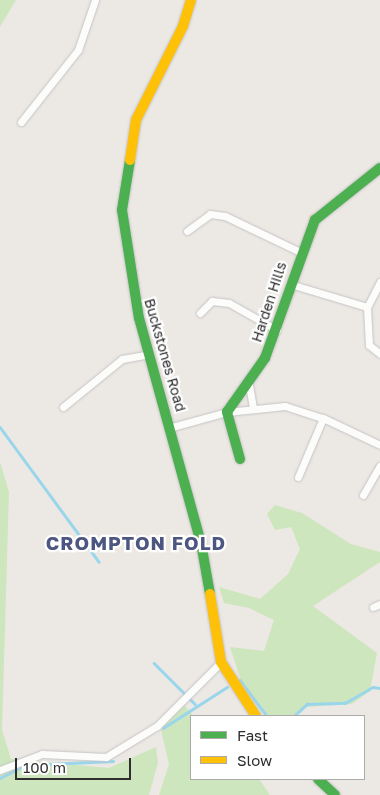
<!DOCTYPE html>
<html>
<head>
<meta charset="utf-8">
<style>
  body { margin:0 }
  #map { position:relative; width:380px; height:795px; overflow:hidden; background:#ece8e4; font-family:"Golos Text",sans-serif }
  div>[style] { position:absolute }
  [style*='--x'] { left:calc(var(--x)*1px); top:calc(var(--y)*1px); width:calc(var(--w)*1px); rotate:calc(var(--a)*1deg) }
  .green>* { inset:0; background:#cee6be }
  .stream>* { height:2.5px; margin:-1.25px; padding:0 1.25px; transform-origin:1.25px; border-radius:1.25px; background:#99d6ec }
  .roads { filter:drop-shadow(0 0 1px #c5c4c5) drop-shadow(0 0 1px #c5c4c5) }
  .street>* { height:7px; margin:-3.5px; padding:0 3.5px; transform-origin:3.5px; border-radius:3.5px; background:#fcfcfb }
  .fast>* { height:10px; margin:-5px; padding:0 5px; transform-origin:5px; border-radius:5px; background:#4caf50 }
  .slow>* { height:10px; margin:-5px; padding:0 5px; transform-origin:5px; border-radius:5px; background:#ffc107 }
  span { translate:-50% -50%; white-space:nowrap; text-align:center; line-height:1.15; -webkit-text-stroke:4.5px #fff; paint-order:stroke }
  .street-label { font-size:14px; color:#2e2e2e }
  .district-label { font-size:19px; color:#4d5680; font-weight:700; letter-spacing:1px }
  .legend { position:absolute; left:190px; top:715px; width:175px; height:65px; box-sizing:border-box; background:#fff; border:1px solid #ababab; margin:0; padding:6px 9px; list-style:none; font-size:15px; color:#2e2e2e }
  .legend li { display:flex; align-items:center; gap:10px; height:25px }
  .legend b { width:25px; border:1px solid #ababab }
  .scale { position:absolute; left:15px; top:758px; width:116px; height:22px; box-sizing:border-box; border:2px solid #2e2e2e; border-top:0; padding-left:6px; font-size:15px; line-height:18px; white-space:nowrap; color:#2e2e2e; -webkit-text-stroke:4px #fff; paint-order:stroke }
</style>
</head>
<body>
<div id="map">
  <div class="green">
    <div style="clip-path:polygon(0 0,16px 0,0 27px)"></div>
    <div style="clip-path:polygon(0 462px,9px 492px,2px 730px,11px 759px,109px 768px,156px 747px,158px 763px,149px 795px,0 795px)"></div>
    <div style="clip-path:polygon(275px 505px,302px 513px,351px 544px,380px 552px,380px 562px,313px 606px,377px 653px,370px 691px,352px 704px,306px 707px,296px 716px,266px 716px,242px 684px,230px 647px,264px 651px,274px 620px,249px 608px,224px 603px,219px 587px,260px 599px,288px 574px,300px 549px,291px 527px,275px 530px,267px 514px)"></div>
    <div style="clip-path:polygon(184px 705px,194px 716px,191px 779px,259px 779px,270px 795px,159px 795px,169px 764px,160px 726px)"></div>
  </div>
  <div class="stream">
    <div style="--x:0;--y:427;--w:167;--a:53.7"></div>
    <div style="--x:154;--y:663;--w:58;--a:45"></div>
    <div style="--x:240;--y:680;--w:45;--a:53.1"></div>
    <div style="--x:294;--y:716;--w:18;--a:-43"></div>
    <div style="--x:307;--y:704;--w:38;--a:-2"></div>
    <div style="--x:345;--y:703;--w:32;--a:-30"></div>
    <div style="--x:373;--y:687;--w:7;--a:8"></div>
    <div style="--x:163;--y:728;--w:76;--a:-32.6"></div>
    <div style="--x:0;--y:778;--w:28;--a:-27"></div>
    <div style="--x:25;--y:765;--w:88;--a:-2.6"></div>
  </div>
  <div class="roads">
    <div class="street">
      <div style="--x:21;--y:122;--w:92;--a:-51.6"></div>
      <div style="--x:78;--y:50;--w:53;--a:-71.2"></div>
      <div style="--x:187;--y:231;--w:29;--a:-36"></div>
      <div style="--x:210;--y:214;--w:15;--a:8"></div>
      <div style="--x:225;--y:216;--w:83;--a:25.6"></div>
      <div style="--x:380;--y:282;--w:28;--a:117"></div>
      <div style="--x:367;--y:307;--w:38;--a:87"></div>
      <div style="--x:369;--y:345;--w:14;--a:39"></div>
      <div style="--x:290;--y:284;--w:80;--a:16.6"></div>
      <div style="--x:200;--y:313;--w:17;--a:-45"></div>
      <div style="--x:212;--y:301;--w:17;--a:7"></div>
      <div style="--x:229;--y:303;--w:55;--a:29.4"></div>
      <div style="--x:249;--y:385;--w:23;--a:80"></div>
      <div style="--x:63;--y:407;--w:76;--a:-39.1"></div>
      <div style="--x:122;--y:359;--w:28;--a:-10"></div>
      <div style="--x:172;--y:427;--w:57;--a:-15.3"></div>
      <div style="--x:227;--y:412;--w:58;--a:-5.9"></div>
      <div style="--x:285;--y:406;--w:40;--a:18"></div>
      <div style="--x:323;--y:418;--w:63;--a:25.3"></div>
      <div style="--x:298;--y:477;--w:64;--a:-67"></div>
      <div style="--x:363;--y:495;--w:34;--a:-60"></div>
      <div style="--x:373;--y:607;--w:8;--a:-23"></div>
      <div style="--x:0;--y:770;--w:45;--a:-20.9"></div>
      <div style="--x:42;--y:754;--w:64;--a:2.7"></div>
      <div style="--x:106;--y:757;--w:60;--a:-31.3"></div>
      <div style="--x:157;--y:726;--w:91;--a:-45"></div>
    </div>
    <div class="fast">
      <div style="--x:130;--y:160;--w:51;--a:99.1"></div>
      <div style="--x:122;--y:210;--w:109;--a:81.1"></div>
      <div style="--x:139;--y:318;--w:233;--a:74.6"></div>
      <div style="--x:201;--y:543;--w:52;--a:80"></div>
      <div style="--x:240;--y:459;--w:49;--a:-105.5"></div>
      <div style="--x:227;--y:412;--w:66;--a:-54.9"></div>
      <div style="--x:265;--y:358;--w:147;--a:-70.1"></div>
      <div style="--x:315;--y:220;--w:83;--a:-38.7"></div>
      <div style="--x:318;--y:779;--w:23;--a:43"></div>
    </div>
    <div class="slow">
      <div style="--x:130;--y:160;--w:40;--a:-81.5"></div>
      <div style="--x:136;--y:120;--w:105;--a:-63.4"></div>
      <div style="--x:183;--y:26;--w:27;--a:-73"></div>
      <div style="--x:210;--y:594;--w:69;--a:80.8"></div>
      <div style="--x:221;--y:662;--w:64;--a:57.1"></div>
    </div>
  </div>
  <div class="street-label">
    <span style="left:269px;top:302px;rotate:-72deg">Harden Hills</span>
    <span style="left:165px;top:355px;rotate:74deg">Buckstones Road</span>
  </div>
  <div class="district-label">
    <span style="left:136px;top:543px">CROMPTON FOLD</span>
  </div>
  <ul class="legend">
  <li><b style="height:6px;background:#4caf50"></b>Fast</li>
  <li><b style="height:6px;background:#ffc107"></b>Slow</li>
  </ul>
  <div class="scale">100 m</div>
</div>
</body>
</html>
